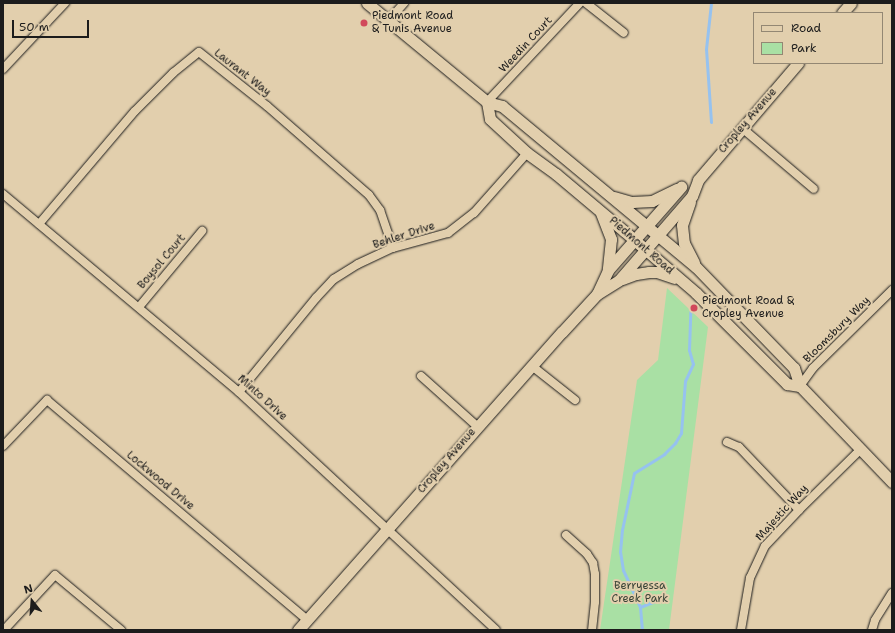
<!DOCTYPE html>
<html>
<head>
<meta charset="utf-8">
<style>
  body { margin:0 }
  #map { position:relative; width:895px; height:633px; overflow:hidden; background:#e2cfad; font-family:"Shantell Sans",sans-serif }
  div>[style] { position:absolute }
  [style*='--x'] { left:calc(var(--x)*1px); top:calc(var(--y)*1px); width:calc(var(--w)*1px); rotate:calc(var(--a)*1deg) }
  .green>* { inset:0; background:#a9e0a4 }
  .stream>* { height:3px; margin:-1.5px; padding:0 1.5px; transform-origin:1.5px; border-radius:1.5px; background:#96c2ef }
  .roads { filter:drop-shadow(0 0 1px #1c1c1c) drop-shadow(0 0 1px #1c1c1c) }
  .street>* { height:8px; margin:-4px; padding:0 4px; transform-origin:4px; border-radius:4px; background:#e2cfad }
  .secondary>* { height:11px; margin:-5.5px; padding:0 5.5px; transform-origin:5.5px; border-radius:5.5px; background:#e2cfad }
  .dots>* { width:11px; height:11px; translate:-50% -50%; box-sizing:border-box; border:2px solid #e2cfad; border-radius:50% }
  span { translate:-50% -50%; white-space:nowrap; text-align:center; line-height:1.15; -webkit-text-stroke:4px #e2cfad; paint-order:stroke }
  .poi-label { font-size:11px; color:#1c1c1c }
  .left { translate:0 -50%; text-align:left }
  .street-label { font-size:11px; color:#1c1c1c }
  .park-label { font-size:11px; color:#384337 }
  .frame { position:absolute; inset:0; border:4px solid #1c1c1c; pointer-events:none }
  .legend { position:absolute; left:753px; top:12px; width:130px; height:52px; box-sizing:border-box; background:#e2cfad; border:1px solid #938773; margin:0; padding:5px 7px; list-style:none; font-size:12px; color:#1c1c1c }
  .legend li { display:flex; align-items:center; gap:8px; height:20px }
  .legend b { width:20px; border:1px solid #938773 }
  .north { position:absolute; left:12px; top:581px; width:40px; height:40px; -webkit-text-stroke:3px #e2cfad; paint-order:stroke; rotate:343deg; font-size:11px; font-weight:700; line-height:16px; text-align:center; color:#1c1c1c }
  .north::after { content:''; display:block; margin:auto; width:14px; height:18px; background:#1c1c1c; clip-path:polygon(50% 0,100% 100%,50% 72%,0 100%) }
  .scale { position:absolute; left:12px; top:20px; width:77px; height:18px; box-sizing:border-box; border:2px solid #1c1c1c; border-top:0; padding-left:5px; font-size:12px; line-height:14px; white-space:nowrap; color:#1c1c1c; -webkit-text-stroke:3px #e2cfad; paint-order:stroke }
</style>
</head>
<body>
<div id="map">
  <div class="green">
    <div style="clip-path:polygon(667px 288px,708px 327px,669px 630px,600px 630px,637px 380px,658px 360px)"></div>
  </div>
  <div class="stream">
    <div style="--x:711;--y:122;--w:73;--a:-93.9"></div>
    <div style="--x:706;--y:49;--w:46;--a:-83.8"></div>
    <div style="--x:640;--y:607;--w:17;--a:-21"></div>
    <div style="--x:642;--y:630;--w:23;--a:-95"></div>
    <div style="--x:640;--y:607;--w:41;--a:-114.7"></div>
    <div style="--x:623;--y:570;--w:18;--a:-99"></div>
    <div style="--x:620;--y:552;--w:22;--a:-85"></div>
    <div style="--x:622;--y:530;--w:58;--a:-78.1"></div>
    <div style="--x:634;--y:473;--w:36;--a:-32"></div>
    <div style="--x:664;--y:454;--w:16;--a:-45"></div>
    <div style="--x:675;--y:443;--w:12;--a:-59"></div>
    <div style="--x:681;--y:433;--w:52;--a:-85.6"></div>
    <div style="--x:685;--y:381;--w:19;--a:-65"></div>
    <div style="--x:693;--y:364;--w:15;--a:-106"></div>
    <div style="--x:689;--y:350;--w:38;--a:-88"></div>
  </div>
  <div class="roads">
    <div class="street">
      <div style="--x:586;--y:3;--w:48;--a:38.3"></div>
      <div style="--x:388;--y:21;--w:24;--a:-48"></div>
      <div style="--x:3;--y:69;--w:91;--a:-46.8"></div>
      <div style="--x:487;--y:102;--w:136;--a:-46.8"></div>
      <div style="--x:742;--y:128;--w:94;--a:40.3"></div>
      <div style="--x:3;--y:194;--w:308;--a:40"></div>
      <div style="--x:239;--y:392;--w:350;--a:42.8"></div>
      <div style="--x:39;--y:224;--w:148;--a:-49.7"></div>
      <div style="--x:135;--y:111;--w:54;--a:-45"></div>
      <div style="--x:173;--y:73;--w:33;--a:-39"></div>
      <div style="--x:199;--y:52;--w:87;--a:38.5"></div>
      <div style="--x:267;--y:106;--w:135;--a:41.1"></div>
      <div style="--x:369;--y:195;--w:19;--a:54"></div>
      <div style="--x:380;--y:210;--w:40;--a:71.1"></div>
      <div style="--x:139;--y:307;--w:99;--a:-50.3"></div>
      <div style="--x:532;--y:366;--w:55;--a:38.3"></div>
      <div style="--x:421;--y:376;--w:76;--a:41.8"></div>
      <div style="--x:800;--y:386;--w:22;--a:-54"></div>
      <div style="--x:813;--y:368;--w:111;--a:-44.6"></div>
      <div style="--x:239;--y:392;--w:122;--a:-50.7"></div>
      <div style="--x:316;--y:298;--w:26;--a:-47"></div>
      <div style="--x:334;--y:279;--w:28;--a:-32"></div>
      <div style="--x:358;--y:264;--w:38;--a:-25"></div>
      <div style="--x:393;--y:248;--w:57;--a:-15.3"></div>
      <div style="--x:448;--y:233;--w:33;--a:-38"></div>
      <div style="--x:474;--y:213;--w:80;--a:-48.5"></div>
      <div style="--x:727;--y:442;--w:13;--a:23"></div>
      <div style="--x:739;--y:447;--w:87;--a:46.4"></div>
      <div style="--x:3;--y:446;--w:64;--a:-46.3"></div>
      <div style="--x:47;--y:400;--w:341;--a:40.2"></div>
      <div style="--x:566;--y:535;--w:28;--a:42"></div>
      <div style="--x:587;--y:554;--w:11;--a:56"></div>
      <div style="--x:593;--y:563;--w:11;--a:80"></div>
      <div style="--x:595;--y:574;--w:28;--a:90"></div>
      <div style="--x:595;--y:602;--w:28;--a:96"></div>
      <div style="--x:4;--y:630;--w:75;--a:-47.2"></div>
      <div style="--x:55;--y:575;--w:86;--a:39.8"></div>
      <div style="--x:741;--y:630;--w:53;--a:-80.2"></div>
      <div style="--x:750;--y:578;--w:35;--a:-65"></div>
      <div style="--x:765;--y:546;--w:50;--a:-46.6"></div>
      <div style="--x:799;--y:510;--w:86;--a:-44.5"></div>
      <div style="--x:872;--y:630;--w:10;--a:-73"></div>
      <div style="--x:875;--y:620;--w:32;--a:-58"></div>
    </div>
    <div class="secondary">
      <div style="--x:367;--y:3;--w:156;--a:39.5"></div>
      <div style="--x:487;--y:102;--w:16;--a:15"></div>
      <div style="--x:502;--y:106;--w:252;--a:39.7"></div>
      <div style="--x:696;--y:267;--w:141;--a:45.9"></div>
      <div style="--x:794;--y:368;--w:19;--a:72"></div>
      <div style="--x:800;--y:386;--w:133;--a:46.2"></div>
      <div style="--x:842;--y:13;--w:13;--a:-48"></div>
      <div style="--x:487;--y:102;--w:17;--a:80"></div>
      <div style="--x:490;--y:119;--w:50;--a:42.6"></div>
      <div style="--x:527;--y:153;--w:36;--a:36"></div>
      <div style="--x:556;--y:174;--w:89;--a:40"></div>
      <div style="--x:624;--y:231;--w:95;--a:40.7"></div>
      <div style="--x:696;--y:293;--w:129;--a:45"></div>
      <div style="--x:787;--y:384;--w:13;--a:9"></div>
      <div style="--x:614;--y:197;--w:19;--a:16"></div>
      <div style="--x:632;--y:202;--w:20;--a:-3"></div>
      <div style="--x:652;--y:201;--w:28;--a:-26"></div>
      <div style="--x:690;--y:202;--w:24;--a:109"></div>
      <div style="--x:682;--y:225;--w:18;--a:84"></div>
      <div style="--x:684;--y:243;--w:22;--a:63"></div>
      <div style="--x:601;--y:213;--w:28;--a:69"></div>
      <div style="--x:611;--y:239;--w:31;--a:96"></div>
      <div style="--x:622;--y:279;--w:15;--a:-20"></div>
      <div style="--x:636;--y:274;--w:13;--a:-9"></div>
      <div style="--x:649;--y:272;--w:8;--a:0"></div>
      <div style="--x:657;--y:272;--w:18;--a:19"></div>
      <div style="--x:597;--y:294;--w:26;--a:-65"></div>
      <div style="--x:608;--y:270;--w:111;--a:-48.7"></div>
      <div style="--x:298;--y:630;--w:398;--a:-48.5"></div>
      <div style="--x:562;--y:332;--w:52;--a:-47.4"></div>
      <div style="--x:597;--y:294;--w:26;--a:-32"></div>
      <div style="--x:619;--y:280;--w:111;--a:-49"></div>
      <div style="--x:692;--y:196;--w:17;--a:-69"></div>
      <div style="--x:698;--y:180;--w:154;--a:-49.5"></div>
    </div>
  </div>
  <div class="dots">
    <div style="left:364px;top:23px;background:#d1495b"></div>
    <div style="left:694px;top:308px;background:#d1495b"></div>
  </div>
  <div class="poi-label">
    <span class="left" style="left:372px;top:23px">Piedmont Road<br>&amp; Tunis Avenue</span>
    <span class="left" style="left:702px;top:308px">Piedmont Road &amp;<br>Cropley Avenue</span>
  </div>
  <div class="street-label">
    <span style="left:526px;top:45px;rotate:-47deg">Weedin Court</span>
    <span style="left:242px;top:73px;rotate:38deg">Laurant Way</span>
    <span style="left:748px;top:121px;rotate:-49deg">Cropley Avenue</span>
    <span style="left:404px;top:236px;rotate:-18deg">Behler Drive</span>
    <span style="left:641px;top:246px;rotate:41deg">Piedmont Road</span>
    <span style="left:162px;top:262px;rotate:-50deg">Boysol Court</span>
    <span style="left:837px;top:330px;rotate:-45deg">Bloomsbury Way</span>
    <span style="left:262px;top:398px;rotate:42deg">Minto Drive</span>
    <span style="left:447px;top:461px;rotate:-49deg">Cropley Avenue</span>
    <span style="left:160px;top:481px;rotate:40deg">Lockwood Drive</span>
    <span style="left:782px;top:513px;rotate:-48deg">Majestic Way</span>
  </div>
  <div class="park-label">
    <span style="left:640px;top:593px">Berryessa<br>Creek Park</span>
  </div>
  <div class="frame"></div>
  <ul class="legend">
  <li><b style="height:5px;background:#e2cfad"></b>Road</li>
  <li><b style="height:11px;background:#a9e0a4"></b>Park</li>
  </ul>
  <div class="north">N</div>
  <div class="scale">50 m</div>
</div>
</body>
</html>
